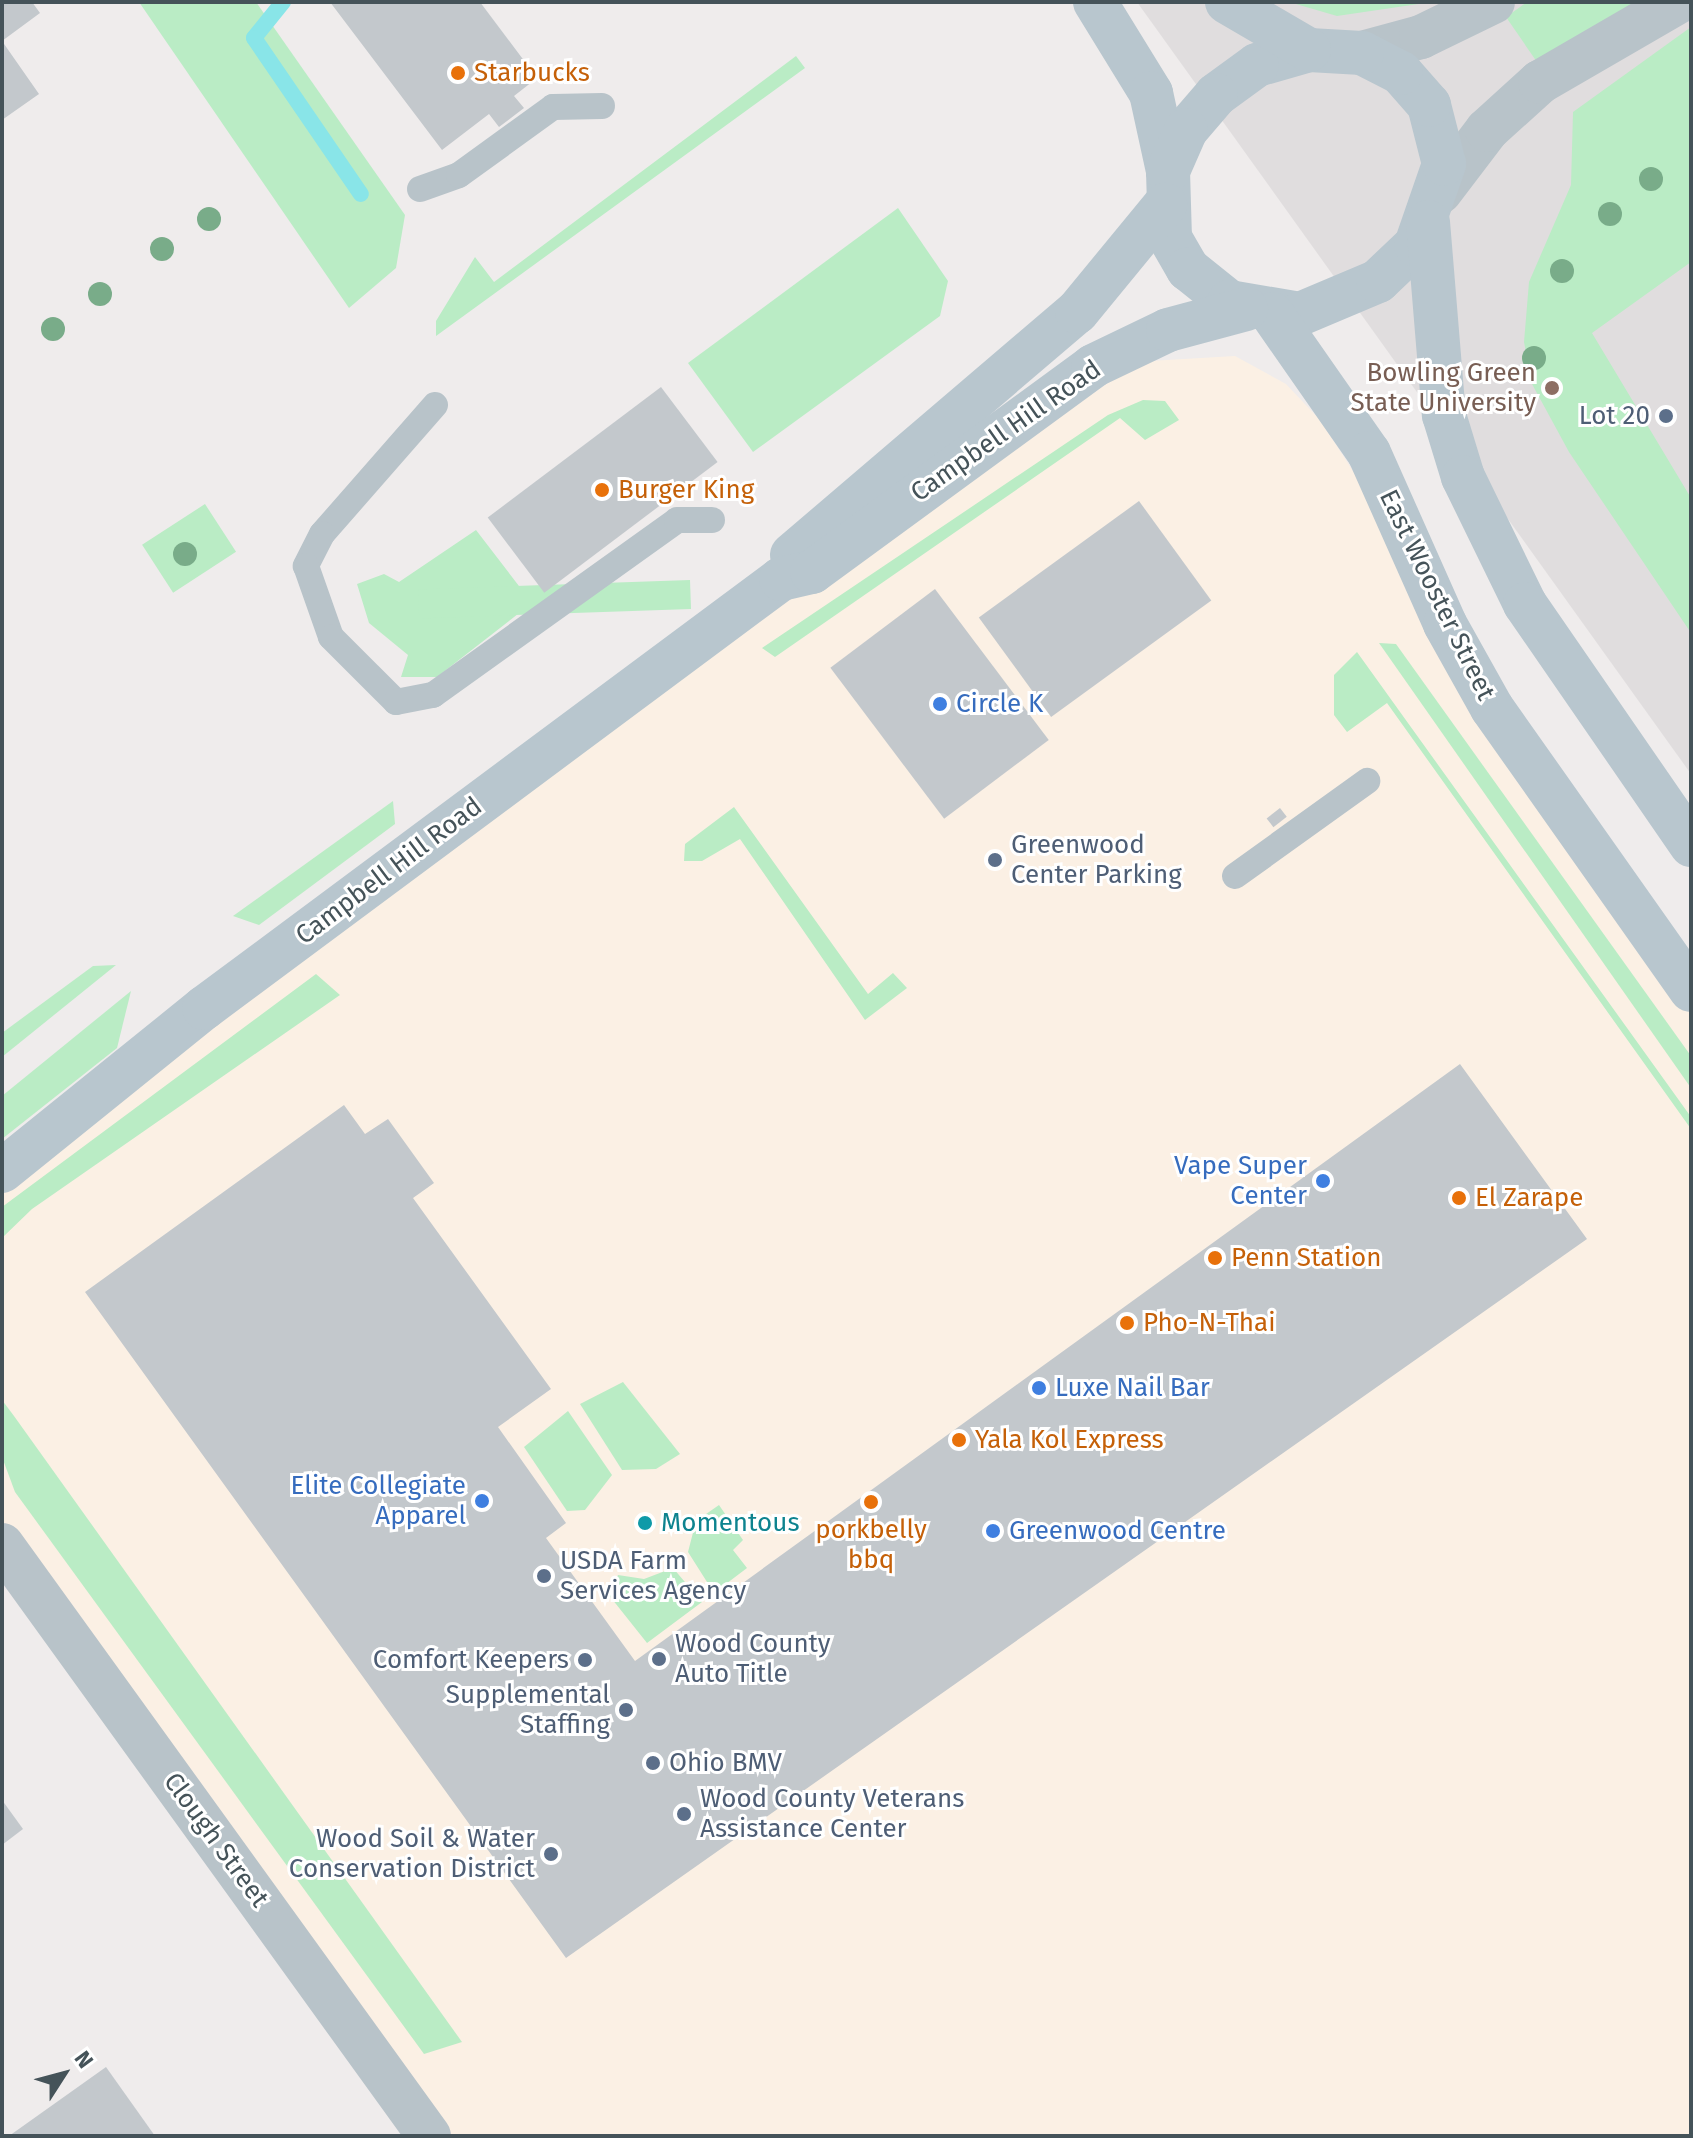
<!DOCTYPE html>
<html>
<head>
<meta charset="utf-8">
<style>
  body { margin:0 }
  #map { position:relative; width:1693px; height:2138px; overflow:hidden; background:#efecec; font-family:"Fira Sans",sans-serif }
  div>[style] { position:absolute }
  [style*='--x'] { left:calc(var(--x)*1px); top:calc(var(--y)*1px); width:calc(var(--w)*1px); rotate:calc(var(--a)*1deg) }
  .commercial>* { inset:0; background:#fbf0e4 }
  .education>* { inset:0; background:#e0ddde }
  .green>* { inset:0; background:#baecc5; transform-origin:0 0 }
  .stream>* { height:16px; margin:-8px; padding:0 8px; transform-origin:8px; border-radius:8px; background:#89e5e8 }
  .building>* { inset:0; background:#c3c8cc; transform-origin:0 0 }
  .service>* { height:26px; margin:-13px; padding:0 13px; transform-origin:13px; border-radius:13px; background:#b8c3c9 }
  .tertiary>* { height:44px; margin:-22px; padding:0 22px; transform-origin:22px; border-radius:22px; background:#b8c3c9 }
  .secondary>* { height:44px; margin:-22px; padding:0 22px; transform-origin:22px; border-radius:22px; background:#b8c6ce }
  .trees>* { width:24px; height:24px; margin:-12px; border-radius:50%; background:#79ac89 }
  .dots>* { width:22px; height:22px; translate:-50% -50%; box-sizing:border-box; border:4px solid #fff; border-radius:50% }
  span { translate:-50% -50%; white-space:nowrap; text-align:center; line-height:1.15; -webkit-text-stroke:6px #fff; paint-order:stroke }
  .food-label { font-size:26px; color:#c56008 }
  .left { translate:0 -50%; text-align:left }
  .education-label { font-size:26px; color:#785e54 }
  .right { translate:-100% -50%; text-align:right }
  .service-label { font-size:26px; color:#4e5e75 }
  .street-label { font-size:26px; color:#455359 }
  .shop-label { font-size:26px; color:#366cbe }
  .culture-label { font-size:26px; color:#0d838f }
  .frame { position:absolute; inset:0; border:4px solid #455359; pointer-events:none }
  .north { position:absolute; left:24px; top:2034px; width:80px; height:80px; -webkit-text-stroke:6px #fff; paint-order:stroke; rotate:54deg; font-size:22px; font-weight:700; line-height:32px; text-align:center; color:#455359 }
  .north::after { content:''; display:block; margin:auto; width:28px; height:36px; background:#455359; clip-path:polygon(50% 0,100% 100%,50% 72%,0 100%) }
</style>
</head>
<body>
<div id="map">
  <div class="commercial">
    <div style="clip-path:polygon(1235px 356px,1286px 384px,1320px 420px,1691px 995px,1691px 2136px,429px 2136px,2px 1545px,2px 1170px,818px 578px,1114px 379px,1150px 361px)"></div>
  </div>
  <div class="education">
    <div style="clip-path:polygon(1137px 2px,1691px 2px,1691px 774px)"></div>
  </div>
  <div class="green">
    <div style="clip-path:polygon(139px 2px,256px 2px,405px 215px,396px 268px,349px 308px)"></div>
    <div style="clip-path:polygon(1289px 2px,1432px 2px,1337px 16px)"></div>
    <div style="clip-path:polygon(1527px 2px,1637px 2px,1539px 65px,1506px 17px)"></div>
    <div style="clip-path:polygon(1691px 27px,1691px 262px,1592px 333px,1691px 498px,1691px 633px,1569px 452px,1532px 384px,1524px 342px,1529px 282px,1571px 185px,1573px 112px)"></div>
    <div style="clip-path:polygon(796px 56px,805px 68px,436px 336px,436px 321px,475px 257px,494px 282px)"></div>
    <div style="clip-path:polygon(898px 208px,948px 281px,940px 316px,753px 452px,688px 363px)"></div>
    <div style="clip-path:polygon(1143px 400px,1165px 401px,1179px 420px,1145px 440px,1120px 418px,775px 657px,762px 648px,1108px 415px)"></div>
    <div style="left:205px;top:504px;width:57px;height:75px;rotate:57deg"></div>
    <div style="clip-path:polygon(476px 530px,532px 603px,437px 677px,401px 677px,408px 655px,369px 623px,357px 584px,384px 574px,399px 582px)"></div>
    <div style="left:690px;top:580px;width:29px;height:272px;rotate:88deg"></div>
    <div style="clip-path:polygon(1379px 643px,1396px 644px,1691px 1056px,1691px 1088px)"></div>
    <div style="clip-path:polygon(1357px 652px,1691px 1117px,1691px 1129px,1387px 703px,1347px 732px,1334px 715px,1334px 675px)"></div>
    <div style="clip-path:polygon(393px 801px,395px 824px,259px 925px,233px 916px)"></div>
    <div style="clip-path:polygon(734px 807px,868px 994px,893px 973px,907px 988px,865px 1020px,740px 839px,702px 861px,684px 861px,685px 844px)"></div>
    <div style="clip-path:polygon(116px 965px,2px 1057px,2px 1033px,93px 966px)"></div>
    <div style="clip-path:polygon(316px 974px,340px 995px,32px 1209px,2px 1238px,2px 1207px)"></div>
    <div style="clip-path:polygon(131px 991px,117px 1048px,2px 1139px,2px 1096px)"></div>
    <div style="clip-path:polygon(623px 1382px,680px 1454px,656px 1469px,622px 1470px,580px 1404px)"></div>
    <div style="clip-path:polygon(2px 1400px,14px 1416px,462px 2042px,424px 2054px,15px 1492px,2px 1457px)"></div>
    <div style="clip-path:polygon(568px 1411px,612px 1475px,585px 1510px,567px 1511px,524px 1447px)"></div>
    <div style="clip-path:polygon(719px 1505px,743px 1540px,733px 1550px,747px 1568px,714px 1593px,688px 1552px,696px 1521px)"></div>
    <div style="clip-path:polygon(673px 1568px,702px 1602px,647px 1643px,608px 1594px,618px 1575px,644px 1579px)"></div>
  </div>
  <div class="stream">
    <div style="--x:283;--y:2;--w:46;--a:128.9"></div>
    <div style="--x:254;--y:38;--w:189;--a:55.6"></div>
  </div>
  <div class="building">
    <div style="clip-path:polygon(2px 2px,32px 2px,40px 13px,2px 41px,39px 94px,2px 120px)"></div>
    <div style="clip-path:polygon(330px 2px,480px 2px,537px 78px,514px 96px,524px 108px,499px 127px,489px 114px,442px 150px)"></div>
    <div style="left:661px;top:387px;width:94px;height:217px;rotate:53deg"></div>
    <div style="left:1139px;top:501px;width:123px;height:198px;rotate:54deg"></div>
    <div style="left:935px;top:589px;width:189px;height:131px;rotate:53deg"></div>
    <div style="left:1280px;top:808px;width:11px;height:17px;rotate:52deg"></div>
    <div style="clip-path:polygon(1460px 1064px,1587px 1239px,566px 1958px,85px 1292px,344px 1105px,365px 1134px,388px 1119px,434px 1183px,413px 1198px,551px 1389px,498px 1427px,566px 1523px,546px 1538px,635px 1661px)"></div>
    <div style="clip-path:polygon(2px 1800px,23px 1829px,2px 1845px)"></div>
    <div style="clip-path:polygon(106px 2067px,155px 2136px,9px 2136px)"></div>
  </div>
  <div class="service">
    <div style="--x:420;--y:189;--w:41;--a:-19.7"></div>
    <div style="--x:459;--y:175;--w:116;--a:-35.9"></div>
    <div style="--x:553;--y:107;--w:49;--a:-1.2"></div>
    <div style="--x:435;--y:405;--w:171;--a:131.2"></div>
    <div style="--x:322;--y:534;--w:36;--a:117"></div>
    <div style="--x:306;--y:566;--w:75;--a:70.6"></div>
    <div style="--x:331;--y:637;--w:92;--a:45"></div>
    <div style="--x:396;--y:702;--w:38;--a:-11"></div>
    <div style="--x:433;--y:695;--w:300;--a:-35.6"></div>
    <div style="--x:677;--y:520;--w:35;--a:0"></div>
    <div style="--x:1235;--y:876;--w:163;--a:-35.7"></div>
  </div>
  <div class="tertiary">
    <div style="--x:1362;--y:53;--w:61;--a:-15.2"></div>
    <div style="--x:1421;--y:37;--w:80;--a:-25.9"></div>
    <div style="--x:1440;--y:192;--w:78;--a:-52.8"></div>
    <div style="--x:1487;--y:130;--w:72;--a:-42.2"></div>
    <div style="--x:1540;--y:82;--w:160;--a:-30.1"></div>
    <div style="--x:2;--y:1545;--w:729;--a:54.15"></div>
  </div>
  <div class="secondary">
    <div style="--x:1095;--y:2;--w:107;--a:58.4"></div>
    <div style="--x:1151;--y:93;--w:80;--a:77.7"></div>
    <div style="--x:1168;--y:171;--w:67;--a:88.3"></div>
    <div style="--x:1170;--y:238;--w:36;--a:60"></div>
    <div style="--x:1188;--y:269;--w:53;--a:38.8"></div>
    <div style="--x:1229;--y:302;--w:72;--a:9.6"></div>
    <div style="--x:1300;--y:314;--w:85;--a:-22.9"></div>
    <div style="--x:1378;--y:281;--w:52;--a:-43.5"></div>
    <div style="--x:1416;--y:245;--w:86;--a:-70.9"></div>
    <div style="--x:1444;--y:164;--w:61;--a:-104.3"></div>
    <div style="--x:1429;--y:105;--w:43;--a:-131.2"></div>
    <div style="--x:1401;--y:73;--w:44;--a:-152.9"></div>
    <div style="--x:1362;--y:53;--w:53;--a:-176.8"></div>
    <div style="--x:1309;--y:50;--w:54;--a:163.9"></div>
    <div style="--x:1257;--y:65;--w:51;--a:143.8"></div>
    <div style="--x:1216;--y:95;--w:46;--a:130.6"></div>
    <div style="--x:1186;--y:130;--w:45;--a:113.7"></div>
    <div style="--x:1227;--y:2;--w:95;--a:30.3"></div>
    <div style="--x:1428;--y:222;--w:194;--a:85.3"></div>
    <div style="--x:1444;--y:415;--w:65;--a:73"></div>
    <div style="--x:1463;--y:477;--w:141;--a:64"></div>
    <div style="--x:1525;--y:604;--w:293;--a:55.4"></div>
    <div style="--x:1272;--y:314;--w:169;--a:55.1"></div>
    <div style="--x:1369;--y:453;--w:187;--a:66"></div>
    <div style="--x:1445;--y:624;--w:96;--a:60.8"></div>
    <div style="--x:1492;--y:708;--w:345;--a:54.8"></div>
    <div style="--x:792;--y:555;--w:375;--a:-40.5"></div>
    <div style="--x:1077;--y:312;--w:139;--a:-50.6"></div>
    <div style="--x:2;--y:1171;--w:260;--a:-38.9"></div>
    <div style="--x:204;--y:1008;--w:719;--a:-36.63"></div>
    <div style="--x:781;--y:579;--w:32;--a:-13"></div>
    <div style="--x:812;--y:572;--w:348;--a:-36.2"></div>
    <div style="--x:1093;--y:366;--w:83;--a:-25.6"></div>
    <div style="--x:1168;--y:330;--w:81;--a:-15.1"></div>
  </div>
  <div class="trees">
    <div style="left:1651px;top:179px"></div>
    <div style="left:1610px;top:214px"></div>
    <div style="left:209px;top:219px"></div>
    <div style="left:162px;top:249px"></div>
    <div style="left:1562px;top:271px"></div>
    <div style="left:100px;top:294px"></div>
    <div style="left:53px;top:329px"></div>
    <div style="left:1534px;top:358px"></div>
    <div style="left:185px;top:554px"></div>
  </div>
  <div class="dots">
    <div style="left:458px;top:73px;background:#e8710a"></div>
    <div style="left:1552px;top:388px;background:#8d6e63"></div>
    <div style="left:1666px;top:416px;background:#5c6f8a"></div>
    <div style="left:602px;top:490px;background:#e8710a"></div>
    <div style="left:940px;top:704px;background:#3f7fe0"></div>
    <div style="left:995px;top:860px;background:#5c6f8a"></div>
    <div style="left:1323px;top:1181px;background:#3f7fe0"></div>
    <div style="left:1459px;top:1198px;background:#e8710a"></div>
    <div style="left:1215px;top:1258px;background:#e8710a"></div>
    <div style="left:1127px;top:1323px;background:#e8710a"></div>
    <div style="left:1039px;top:1388px;background:#3f7fe0"></div>
    <div style="left:959px;top:1440px;background:#e8710a"></div>
    <div style="left:482px;top:1501px;background:#3f7fe0"></div>
    <div style="left:871px;top:1502px;background:#e8710a"></div>
    <div style="left:645px;top:1523px;background:#0f9aa8"></div>
    <div style="left:993px;top:1531px;background:#3f7fe0"></div>
    <div style="left:544px;top:1576px;background:#5c6f8a"></div>
    <div style="left:659px;top:1659px;background:#5c6f8a"></div>
    <div style="left:585px;top:1660px;background:#5c6f8a"></div>
    <div style="left:626px;top:1710px;background:#5c6f8a"></div>
    <div style="left:653px;top:1763px;background:#5c6f8a"></div>
    <div style="left:684px;top:1814px;background:#5c6f8a"></div>
    <div style="left:551px;top:1854px;background:#5c6f8a"></div>
  </div>
  <div class="food-label">
    <span class="left" style="left:474px;top:73px">Starbucks</span>
    <span class="left" style="left:618px;top:490px">Burger King</span>
    <span class="left" style="left:1475px;top:1198px">El Zarape</span>
    <span class="left" style="left:1231px;top:1258px">Penn Station</span>
    <span class="left" style="left:1143px;top:1323px">Pho-N-Thai</span>
    <span class="left" style="left:975px;top:1440px">Yala Kol Express</span>
    <span style="left:871px;top:1545px">porkbelly<br>bbq</span>
  </div>
  <div class="education-label">
    <span class="right" style="left:1536px;top:388px">Bowling Green<br>State University</span>
  </div>
  <div class="service-label">
    <span class="right" style="left:1650px;top:416px">Lot 20</span>
    <span class="left" style="left:1011px;top:860px">Greenwood<br>Center Parking</span>
    <span class="left" style="left:560px;top:1576px">USDA Farm<br>Services Agency</span>
    <span class="left" style="left:675px;top:1659px">Wood County<br>Auto Title</span>
    <span class="right" style="left:569px;top:1660px">Comfort Keepers</span>
    <span class="right" style="left:610px;top:1710px">Supplemental<br>Staffing</span>
    <span class="left" style="left:669px;top:1763px">Ohio BMV</span>
    <span class="left" style="left:700px;top:1814px">Wood County Veterans<br>Assistance Center</span>
    <span class="right" style="left:535px;top:1854px">Wood Soil &amp; Water<br>Conservation District</span>
  </div>
  <div class="street-label">
    <span style="left:1006px;top:431px;rotate:-35deg">Campbell Hill Road</span>
    <span style="left:1437px;top:595px;rotate:64deg">East Wooster Street</span>
    <span style="left:389px;top:871px;rotate:-37deg">Campbell Hill Road</span>
    <span style="left:216px;top:1840px;rotate:54deg">Clough Street</span>
  </div>
  <div class="shop-label">
    <span class="left" style="left:956px;top:704px">Circle K</span>
    <span class="right" style="left:1307px;top:1181px">Vape Super<br>Center</span>
    <span class="left" style="left:1055px;top:1388px">Luxe Nail Bar</span>
    <span class="right" style="left:466px;top:1501px">Elite Collegiate<br>Apparel</span>
    <span class="left" style="left:1009px;top:1531px">Greenwood Centre</span>
  </div>
  <div class="culture-label">
    <span class="left" style="left:661px;top:1523px">Momentous</span>
  </div>
  <div class="frame"></div>
  <div class="north">N</div>
</div>
</body>
</html>
